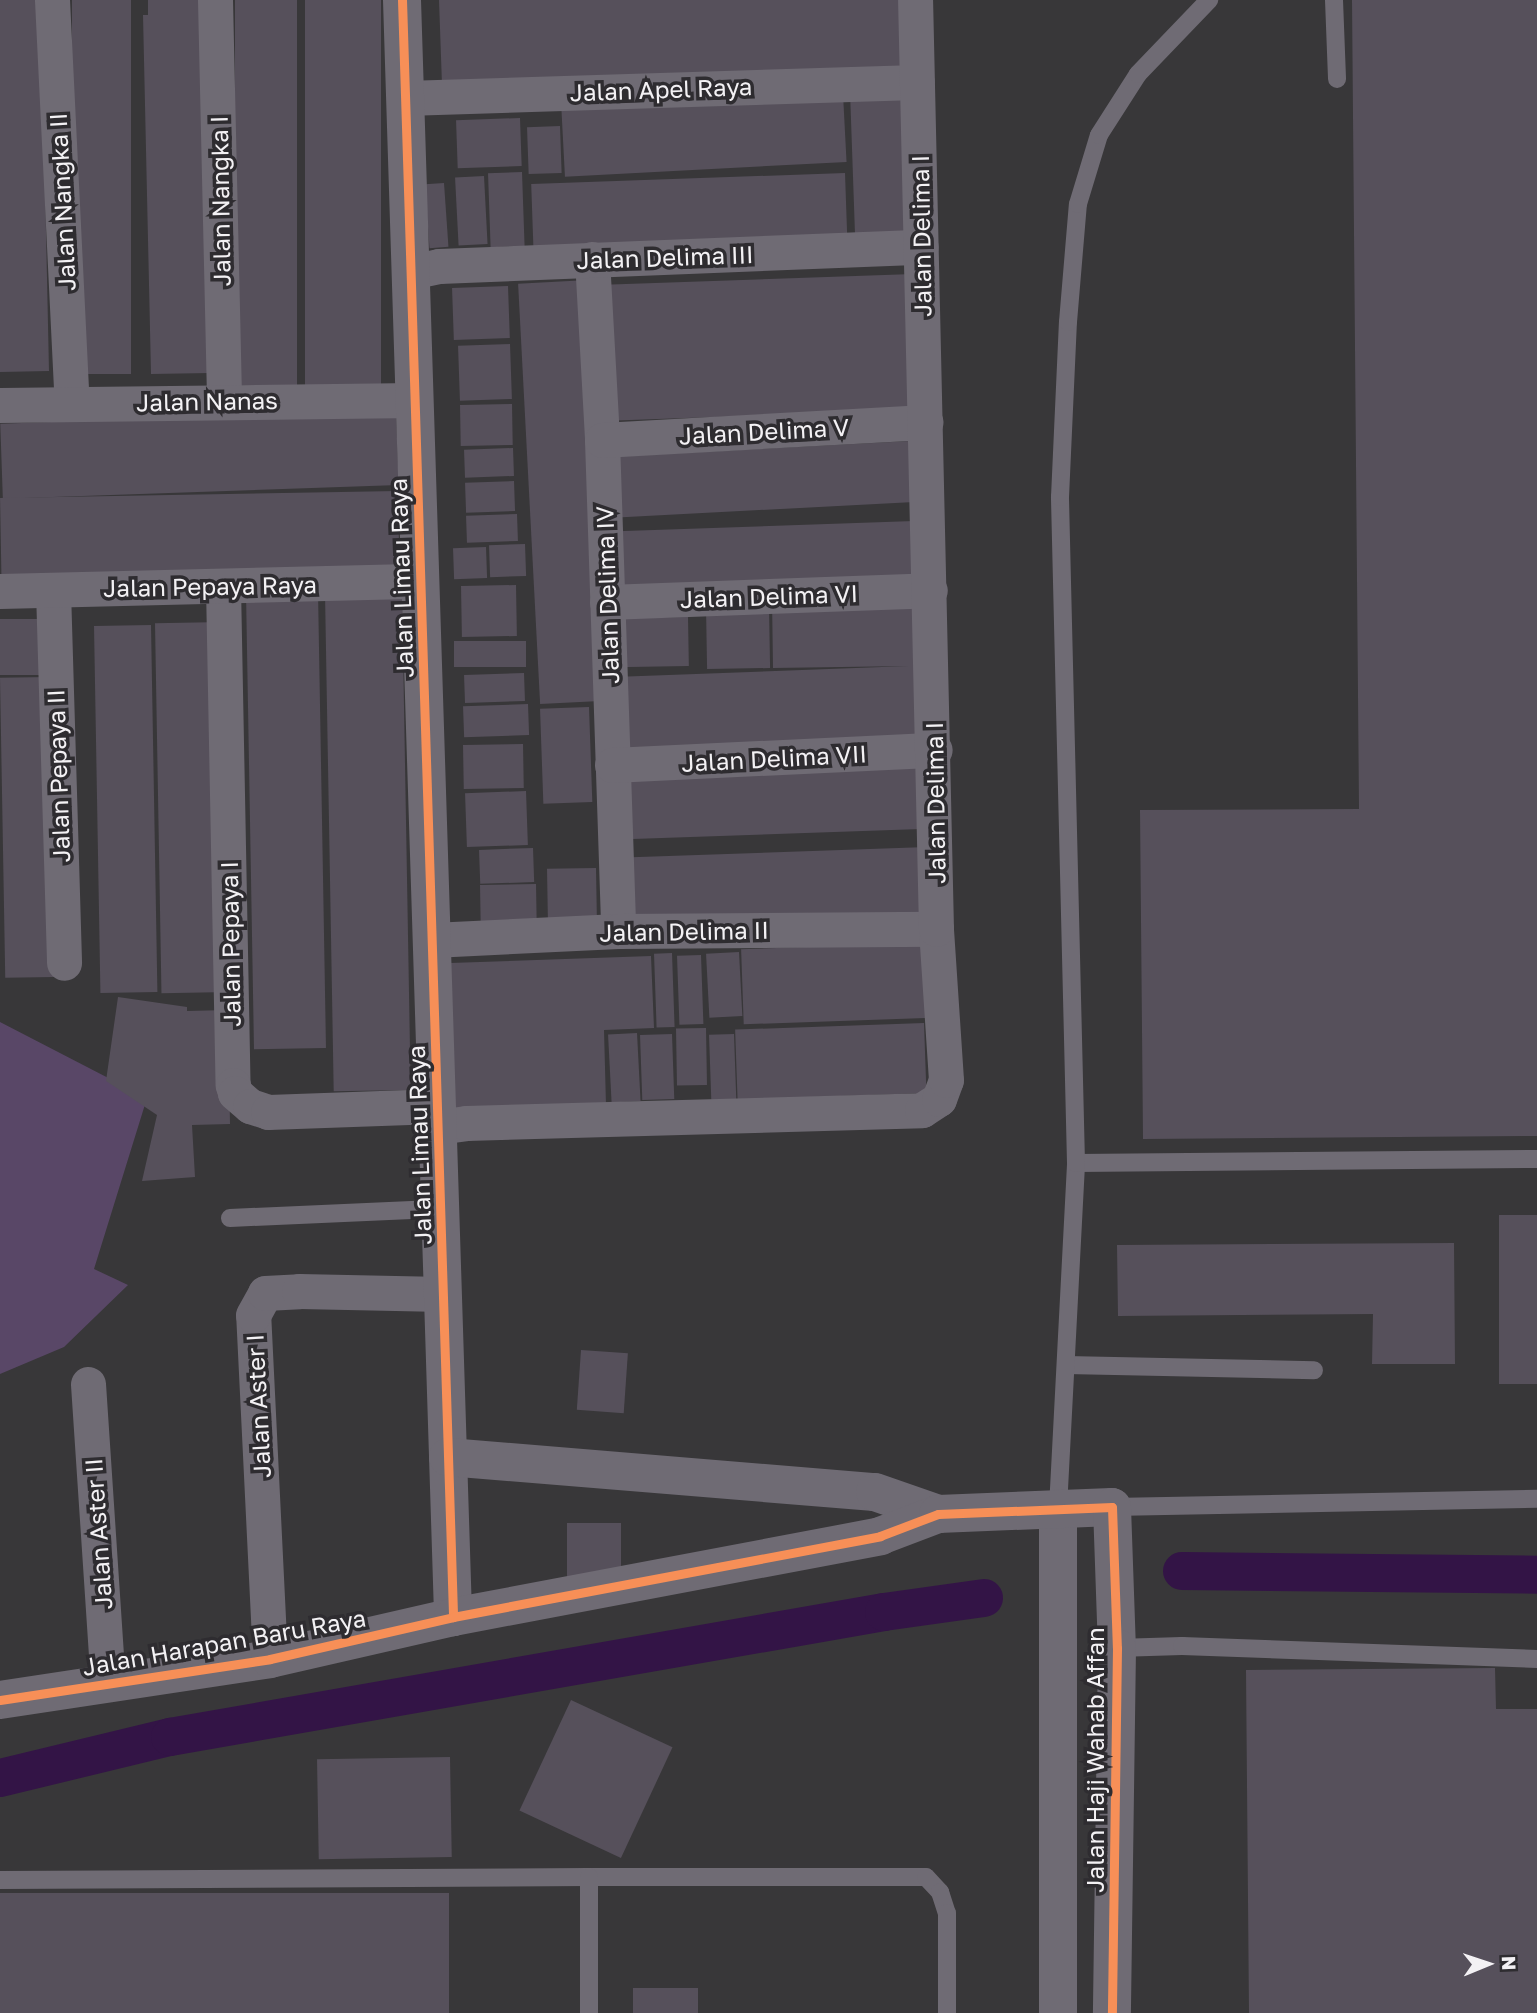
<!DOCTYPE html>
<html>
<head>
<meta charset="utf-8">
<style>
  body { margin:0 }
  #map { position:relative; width:1537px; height:2013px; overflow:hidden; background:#383739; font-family:"Golos Text",sans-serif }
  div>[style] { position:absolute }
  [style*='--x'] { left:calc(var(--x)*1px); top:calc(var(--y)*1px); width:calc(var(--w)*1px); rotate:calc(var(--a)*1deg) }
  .green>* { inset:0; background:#594767 }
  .canal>* { height:38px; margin:-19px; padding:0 19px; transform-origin:19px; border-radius:19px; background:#331446 }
  .building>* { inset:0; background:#56505b; transform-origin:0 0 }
  .service>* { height:18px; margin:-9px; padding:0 9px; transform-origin:9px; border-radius:9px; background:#6f6b74 }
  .minor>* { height:35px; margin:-17.5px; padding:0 17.5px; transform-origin:17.5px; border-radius:17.5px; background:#6f6b74 }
  .tertiary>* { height:38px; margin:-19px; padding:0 19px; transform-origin:19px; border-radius:19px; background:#6f6b74 }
  .cycleway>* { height:9px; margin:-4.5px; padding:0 4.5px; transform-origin:4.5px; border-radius:4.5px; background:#f78f57 }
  span { translate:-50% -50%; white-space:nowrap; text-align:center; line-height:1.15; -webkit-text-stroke:7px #2e2c30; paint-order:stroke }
  .street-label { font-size:24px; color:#f3f1f4 }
  .north { position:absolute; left:1453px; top:1929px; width:70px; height:70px; -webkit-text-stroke:5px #2e2c30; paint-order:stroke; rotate:88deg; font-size:19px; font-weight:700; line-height:28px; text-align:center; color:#f3f1f4 }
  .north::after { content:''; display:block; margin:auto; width:24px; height:32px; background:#f3f1f4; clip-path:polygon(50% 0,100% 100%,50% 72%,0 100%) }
</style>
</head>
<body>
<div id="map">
  <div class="green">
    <div style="clip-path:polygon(0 1022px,147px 1098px,94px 1269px,128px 1285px,64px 1347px,0 1374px)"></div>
  </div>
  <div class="canal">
    <div style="--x:1182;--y:1571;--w:355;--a:0.6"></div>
    <div style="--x:0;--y:1778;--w:175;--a:-13.6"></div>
    <div style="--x:170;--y:1737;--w:725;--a:-9.93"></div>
    <div style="--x:884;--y:1612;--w:101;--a:-8"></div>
  </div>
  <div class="building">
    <div style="clip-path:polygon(0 0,41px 0,49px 371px,0 372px)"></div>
    <div style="left:72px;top:0;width:59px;height:374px"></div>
    <div style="clip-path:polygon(148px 0,203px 0,210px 373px,151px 374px,143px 15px,148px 15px)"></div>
    <div style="left:235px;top:0;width:62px;height:385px"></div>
    <div style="left:305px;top:0;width:76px;height:388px"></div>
    <div style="clip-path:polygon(439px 0,902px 0,905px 69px,442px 85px)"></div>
    <div style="clip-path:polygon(1352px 0,1537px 0,1537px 1136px,1143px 1139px,1140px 810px,1359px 809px)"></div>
    <div style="left:910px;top:90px;width:146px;height:60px;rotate:88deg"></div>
    <div style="left:843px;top:94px;width:68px;height:282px;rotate:87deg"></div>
    <div style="left:520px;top:118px;width:48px;height:64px;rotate:88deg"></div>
    <div style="left:560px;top:126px;width:47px;height:33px;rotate:88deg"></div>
    <div style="left:522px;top:172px;width:74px;height:34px;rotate:88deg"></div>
    <div style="left:845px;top:173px;width:66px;height:314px;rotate:88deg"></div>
    <div style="left:484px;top:176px;width:68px;height:29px;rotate:87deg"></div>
    <div style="left:444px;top:183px;width:64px;height:19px;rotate:86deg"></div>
    <div style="left:913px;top:274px;width:136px;height:309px;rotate:88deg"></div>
    <div style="left:588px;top:280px;width:421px;height:70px;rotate:87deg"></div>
    <div style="left:508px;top:286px;width:52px;height:56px;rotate:88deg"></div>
    <div style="left:510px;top:344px;width:55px;height:52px;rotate:88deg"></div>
    <div style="left:512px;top:404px;width:41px;height:52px;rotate:89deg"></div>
    <div style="left:396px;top:410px;width:75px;height:396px;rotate:88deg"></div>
    <div style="left:911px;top:441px;width:61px;height:297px;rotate:87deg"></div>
    <div style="left:513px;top:448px;width:28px;height:49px;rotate:88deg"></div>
    <div style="left:514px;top:481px;width:30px;height:49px;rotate:88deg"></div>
    <div style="left:398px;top:491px;width:85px;height:398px;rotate:89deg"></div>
    <div style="left:517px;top:514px;width:27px;height:51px;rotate:88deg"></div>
    <div style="left:914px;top:521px;width:62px;height:297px;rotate:88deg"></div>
    <div style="left:525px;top:544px;width:32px;height:36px;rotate:88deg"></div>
    <div style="left:486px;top:547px;width:31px;height:33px;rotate:88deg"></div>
    <div style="left:516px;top:585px;width:51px;height:55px;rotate:89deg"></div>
    <div style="left:318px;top:591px;width:457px;height:72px;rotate:89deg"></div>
    <div style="left:402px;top:592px;width:498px;height:77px;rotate:89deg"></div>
    <div style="clip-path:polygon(924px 596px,920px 745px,617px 755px,614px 677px,909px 666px,773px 668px,772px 599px)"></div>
    <div style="left:769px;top:606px;width:62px;height:63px;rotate:89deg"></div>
    <div style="left:688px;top:617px;width:49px;height:75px;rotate:89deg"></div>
    <div style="left:0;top:619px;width:51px;height:56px"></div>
    <div style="left:223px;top:622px;width:370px;height:68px;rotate:89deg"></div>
    <div style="left:151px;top:625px;width:367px;height:57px;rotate:89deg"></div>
    <div style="left:526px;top:641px;width:26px;height:72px;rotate:90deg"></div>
    <div style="left:524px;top:673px;width:28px;height:60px;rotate:88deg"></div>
    <div style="left:49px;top:677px;width:300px;height:49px;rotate:89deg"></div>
    <div style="left:528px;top:704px;width:31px;height:65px;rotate:88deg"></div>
    <div style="left:589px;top:707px;width:95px;height:49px;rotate:88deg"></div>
    <div style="left:523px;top:744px;width:44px;height:60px;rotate:89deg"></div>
    <div style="left:919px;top:766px;width:63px;height:296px;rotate:88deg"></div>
    <div style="left:526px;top:791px;width:54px;height:61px;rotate:88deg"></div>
    <div style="left:927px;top:847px;width:66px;height:303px;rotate:88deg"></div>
    <div style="left:533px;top:848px;width:34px;height:54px;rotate:88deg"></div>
    <div style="left:596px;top:868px;width:51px;height:49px;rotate:89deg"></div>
    <div style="left:536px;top:884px;width:44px;height:56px;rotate:89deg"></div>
    <div style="left:923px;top:943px;width:75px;height:182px;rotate:88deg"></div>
    <div style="left:739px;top:952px;width:64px;height:33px;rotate:87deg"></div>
    <div style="left:672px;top:953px;width:74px;height:18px;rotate:88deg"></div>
    <div style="left:701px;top:955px;width:69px;height:24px;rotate:88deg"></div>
    <div style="clip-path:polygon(651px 956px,654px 1028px,604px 1030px,606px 1105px,455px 1110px,450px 963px)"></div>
    <div style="clip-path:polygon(118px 997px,187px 1007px,187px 1011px,228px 1010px,230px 1124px,192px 1125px,195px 1177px,142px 1181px,157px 1115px,106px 1081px)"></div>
    <div style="left:924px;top:1023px;width:70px;height:189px;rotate:88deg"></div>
    <div style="left:706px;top:1028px;width:57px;height:30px;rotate:89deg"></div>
    <div style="left:637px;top:1033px;width:68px;height:29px;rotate:87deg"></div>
    <div style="left:672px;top:1034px;width:65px;height:32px;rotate:88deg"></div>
    <div style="left:734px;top:1034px;width:65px;height:25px;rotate:88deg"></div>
    <div style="left:1537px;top:1215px;width:169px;height:38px;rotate:90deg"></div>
    <div style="clip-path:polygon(1454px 1243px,1455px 1364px,1372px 1364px,1373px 1314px,1118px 1316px,1117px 1245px)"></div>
    <div style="left:581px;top:1350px;width:47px;height:60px;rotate:4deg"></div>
    <div style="left:567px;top:1523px;width:54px;height:56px"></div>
    <div style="clip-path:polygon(1495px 1668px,1496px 1709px,1537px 1709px,1537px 2013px,1249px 2013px,1246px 1670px)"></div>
    <div style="left:571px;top:1700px;width:112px;height:122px;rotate:25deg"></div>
    <div style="left:450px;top:1757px;width:100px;height:133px;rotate:89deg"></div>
    <div style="left:449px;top:1893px;width:120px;height:449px;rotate:90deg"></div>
    <div style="left:633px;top:1988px;width:65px;height:25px"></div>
  </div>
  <div class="service">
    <div style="--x:1334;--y:0;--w:79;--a:87.8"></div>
    <div style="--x:1076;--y:1163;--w:461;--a:-0.5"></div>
    <div style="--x:230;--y:1218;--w:210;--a:-2.5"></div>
    <div style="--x:1066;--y:1365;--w:248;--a:1.2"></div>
    <div style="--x:1112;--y:1507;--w:425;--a:-1.1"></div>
    <div style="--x:1058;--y:1508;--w:345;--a:-87"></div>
    <div style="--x:1076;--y:1163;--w:666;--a:-91.38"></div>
    <div style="--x:1060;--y:497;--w:175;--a:-87.4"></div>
    <div style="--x:1068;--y:322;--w:118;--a:-85.2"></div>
    <div style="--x:1078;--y:204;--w:72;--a:-73.1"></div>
    <div style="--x:1099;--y:135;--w:72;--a:-57.4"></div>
    <div style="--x:1138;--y:74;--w:103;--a:-46.2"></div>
    <div style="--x:1117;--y:1648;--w:65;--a:-1.8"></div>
    <div style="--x:1182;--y:1646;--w:355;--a:2.1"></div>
    <div style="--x:589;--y:1877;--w:337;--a:0"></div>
    <div style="--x:926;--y:1877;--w:21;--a:47"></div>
    <div style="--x:940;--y:1892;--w:22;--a:72"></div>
    <div style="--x:947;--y:1913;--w:100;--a:90"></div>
    <div style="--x:0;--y:1880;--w:589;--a:-0.29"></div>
    <div style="--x:589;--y:1877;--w:136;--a:90"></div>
  </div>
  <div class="minor">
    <div style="--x:52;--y:0;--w:404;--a:87.2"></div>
    <div style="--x:215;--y:0;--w:401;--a:88.7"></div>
    <div style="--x:405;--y:98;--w:512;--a:-1.79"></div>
    <div style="--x:592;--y:259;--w:181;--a:86.8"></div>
    <div style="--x:602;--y:440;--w:491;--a:88.1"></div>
    <div style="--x:411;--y:272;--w:29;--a:-12"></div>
    <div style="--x:439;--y:266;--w:482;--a:-2.3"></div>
    <div style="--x:0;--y:405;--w:415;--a:-0.7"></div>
    <div style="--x:602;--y:440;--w:324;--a:-3.2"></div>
    <div style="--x:223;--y:586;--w:499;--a:88.9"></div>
    <div style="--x:233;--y:1085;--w:8;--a:76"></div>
    <div style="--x:235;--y:1093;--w:20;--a:41"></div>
    <div style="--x:250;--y:1106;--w:19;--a:18"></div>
    <div style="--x:268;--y:1112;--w:169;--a:-2"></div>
    <div style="--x:53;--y:590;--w:373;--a:88.3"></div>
    <div style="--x:0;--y:591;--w:420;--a:-1.4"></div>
    <div style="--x:607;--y:602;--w:323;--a:-2.1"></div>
    <div style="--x:612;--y:765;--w:323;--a:-2.7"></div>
    <div style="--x:432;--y:940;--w:186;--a:-2.8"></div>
    <div style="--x:618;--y:931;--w:318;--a:-0.4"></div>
    <div style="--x:438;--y:1127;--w:28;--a:-8"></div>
    <div style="--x:466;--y:1123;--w:456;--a:-1.6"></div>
    <div style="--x:922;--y:1110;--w:20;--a:-33"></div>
    <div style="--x:939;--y:1099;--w:20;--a:-70"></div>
    <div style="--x:946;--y:1080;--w:151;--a:-93.8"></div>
    <div style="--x:936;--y:929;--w:929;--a:-91.29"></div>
    <div style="--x:88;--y:1384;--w:300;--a:86.2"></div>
    <div style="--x:270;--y:1659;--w:344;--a:-92.8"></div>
    <div style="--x:253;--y:1315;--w:25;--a:-61"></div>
    <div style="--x:265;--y:1293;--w:34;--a:-3"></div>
    <div style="--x:299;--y:1291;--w:144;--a:1.2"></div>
  </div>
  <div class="tertiary">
    <div style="--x:402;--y:0;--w:1618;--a:88.19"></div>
    <div style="--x:448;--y:1457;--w:428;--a:4.7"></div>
    <div style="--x:875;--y:1492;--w:67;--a:19.2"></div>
    <div style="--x:1058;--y:1508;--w:505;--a:90"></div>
    <div style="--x:0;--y:1700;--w:273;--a:-8.6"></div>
    <div style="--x:270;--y:1659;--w:188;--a:-12.9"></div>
    <div style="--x:453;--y:1617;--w:435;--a:-10.7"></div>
    <div style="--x:880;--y:1536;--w:62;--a:-20.8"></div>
    <div style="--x:938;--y:1514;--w:174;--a:-2.3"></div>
    <div style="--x:1112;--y:1507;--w:141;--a:88"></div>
    <div style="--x:1117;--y:1648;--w:365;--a:90.8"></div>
  </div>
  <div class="cycleway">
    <div style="--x:402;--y:0;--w:1618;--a:88.19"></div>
    <div style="--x:0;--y:1700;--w:273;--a:-8.6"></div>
    <div style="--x:270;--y:1659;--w:188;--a:-12.9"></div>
    <div style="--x:453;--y:1617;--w:435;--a:-10.7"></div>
    <div style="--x:880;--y:1536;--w:62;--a:-20.8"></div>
    <div style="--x:938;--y:1514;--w:174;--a:-2.3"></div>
    <div style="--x:1112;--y:1507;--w:141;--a:88"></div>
    <div style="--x:1117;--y:1648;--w:365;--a:90.8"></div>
  </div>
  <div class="street-label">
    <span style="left:661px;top:89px;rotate:-2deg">Jalan Apel Raya</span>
    <span style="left:220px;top:201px;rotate:-91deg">Jalan Nangka I</span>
    <span style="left:62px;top:202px;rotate:-93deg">Jalan Nangka II</span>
    <span style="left:921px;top:236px;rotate:-91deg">Jalan Delima I</span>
    <span style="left:665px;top:257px;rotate:-2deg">Jalan Delima III</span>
    <span style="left:207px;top:401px;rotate:-1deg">Jalan Nanas</span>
    <span style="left:764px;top:431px;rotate:-3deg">Jalan Delima V</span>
    <span style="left:401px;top:578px;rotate:-92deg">Jalan Limau Raya</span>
    <span style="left:210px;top:586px;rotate:-1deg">Jalan Pepaya Raya</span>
    <span style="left:607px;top:595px;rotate:-92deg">Jalan Delima IV</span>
    <span style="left:769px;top:596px;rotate:-2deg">Jalan Delima VI</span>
    <span style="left:774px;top:758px;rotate:-3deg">Jalan Delima VII</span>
    <span style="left:58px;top:776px;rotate:-92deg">Jalan Pepaya II</span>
    <span style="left:935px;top:803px;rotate:-91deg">Jalan Delima I</span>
    <span style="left:684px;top:931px;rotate:-1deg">Jalan Delima II</span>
    <span style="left:230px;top:944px;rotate:-91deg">Jalan Pepaya I</span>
    <span style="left:419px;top:1145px;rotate:-92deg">Jalan Limau Raya</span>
    <span style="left:258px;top:1406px;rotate:-93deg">Jalan Aster I</span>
    <span style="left:98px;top:1534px;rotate:-94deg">Jalan Aster II</span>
    <span style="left:224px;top:1642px;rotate:-10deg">Jalan Harapan Baru Raya</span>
    <span style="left:1095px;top:1760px;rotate:-90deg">Jalan Haji Wahab Affan</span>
  </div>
  <div class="north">N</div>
</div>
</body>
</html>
